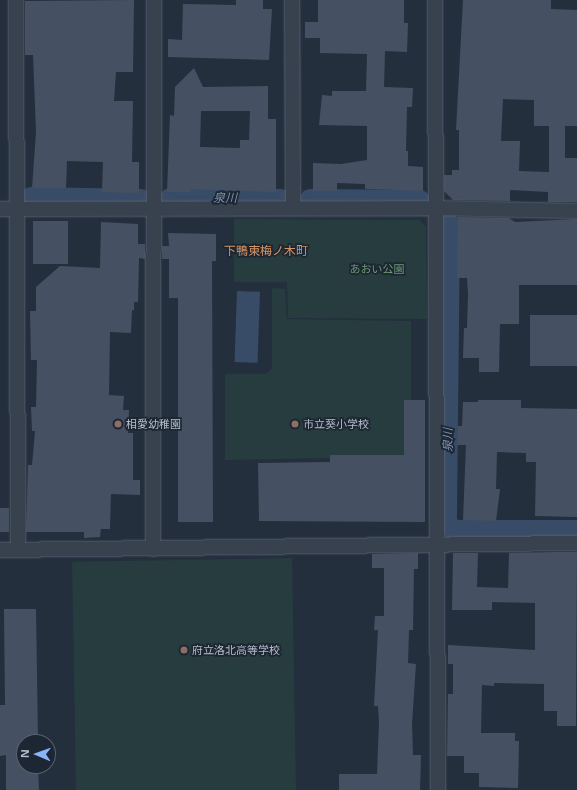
<!DOCTYPE html>
<html>
<head>
<meta charset="utf-8">
<style>
  body { margin:0 }
  #map { position:relative; width:577px; height:790px; overflow:hidden; background:#242f3e; font-family:"Open Sans","Noto Sans JP",sans-serif }
  div>[style] { position:absolute }
  [style*='--x'] { left:calc(var(--x)*1px); top:calc(var(--y)*1px); width:calc(var(--w)*1px); rotate:calc(var(--a)*1deg) }
  .green>* { inset:0; background:#263c3f; transform-origin:0 0 }
  .water>* { inset:0; background:#394c67; transform-origin:0 0 }
  .canal>* { height:20px; margin:-10px; padding:0 10px; transform-origin:10px; border-radius:10px; background:#394c67 }
  .building>* { inset:0; background:#455162; transform-origin:0 0 }
  .roads { filter:drop-shadow(0 0 1px #565f6c) drop-shadow(0 0 1px #565f6c) }
  .minor>* { height:14px; margin:-7px; padding:0 7px; transform-origin:7px; border-radius:7px; background:#38414e }
  .dots>* { width:11px; height:11px; translate:-50% -50%; box-sizing:border-box; border:2px solid #1d2633; border-radius:50% }
  span { translate:-50% -50%; white-space:nowrap; text-align:center; line-height:1.15; -webkit-text-stroke:3.5px #1d2633; paint-order:stroke }
  .park-label { font-size:11px; color:#6b9a76 }
  .poi-label { font-size:11px; color:#b4bcc9 }
  .left { translate:0 -50%; text-align:left }
  .water-label { font-size:12px; color:#7c92b1; font-style:italic }
  .neighbourhood-label { font-size:12px; color:#d59563 }
  .north { position:absolute; left:16px; top:734px; width:40px; height:40px; box-sizing:border-box; background:#1d2633; border:1px solid #59626f; border-radius:50%; rotate:272deg; font-size:11px; font-weight:700; line-height:16px; text-align:center; color:#b4bcc9 }
  .north::after { content:''; display:block; margin:auto; width:14px; height:18px; background:#8ab4f8; clip-path:polygon(50% 0,100% 100%,50% 72%,0 100%) }
</style>
</head>
<body>
<div id="map">
  <div class="green">
    <div style="clip-path:polygon(234px 219px,419px 220px,426px 226px,427px 319px,288px 318px,287px 282px,234px 282px)"></div>
    <div style="clip-path:polygon(272px 288px,285px 289px,287px 319px,411px 321px,411px 400px,404px 400px,404px 455px,330px 455px,330px 458px,225px 460px,225px 374px,266px 374px,272px 368px)"></div>
    <div style="left:292px;top:558px;width:232px;height:220px;rotate:89deg"></div>
  </div>
  <div class="water">
    <div style="left:237px;top:291px;width:23px;height:71px;rotate:2deg"></div>
  </div>
  <div class="canal">
    <div style="--x:31;--y:197;--w:110;--a:1"></div>
    <div style="--x:170;--y:198;--w:111;--a:0.5"></div>
    <div style="--x:310;--y:199;--w:110;--a:0.5"></div>
    <div style="--x:450;--y:224;--w:299;--a:90.6"></div>
    <div style="--x:447;--y:523;--w:10;--a:45"></div>
    <div style="--x:454;--y:530;--w:123;--a:0"></div>
  </div>
  <div class="building">
    <div style="clip-path:polygon(134px 0,133px 72px,116px 72px,114px 101px,133px 101px,132px 162px,139px 162px,139px 193px,102px 192px,103px 162px,67px 161px,66px 188px,32px 188px,36px 132px,33px 55px,25px 55px,25px 1px)"></div>
    <div style="clip-path:polygon(236px 0,263px 0,263px 9px,272px 9px,269px 60px,168px 57px,168px 39px,182px 40px,183px 4px,236px 5px)"></div>
    <div style="clip-path:polygon(318px 0,404px 0,404px 23px,408px 23px,407px 52px,385px 51px,384px 87px,413px 88px,412px 107px,407px 107px,406px 151px,408px 151px,408px 166px,423px 167px,423px 191px,365px 189px,365px 184px,337px 183px,337px 191px,313px 191px,313px 163px,341px 164px,367px 160px,367px 126px,319px 125px,322px 95px,332px 96px,332px 91px,366px 91px,367px 54px,320px 53px,320px 38px,305px 38px,305px 22px,318px 22px)"></div>
    <div style="clip-path:polygon(evenodd,463px 0,551px 0,551px 9px,577px 10px,577px 126px,565px 126px,565px 158px,577px 158px,577px 202px,548px 202px,548px 192px,510px 190px,510px 201px,453px 200px,444px 191px,444px 175px,452px 175px,452px 170px,459px 170px,459px 130px,456px 130px,463px 0,503px 99px,534px 100px,534px 126px,549px 126px,549px 172px,519px 171px,520px 141px,501px 141px,503px 99px)"></div>
    <div style="clip-path:polygon(evenodd,194px 68px,203px 87px,268px 86px,268px 119px,276px 119px,276px 192px,191px 189px,191px 192px,167px 192px,170px 115px,174px 116px,175px 87px,194px 68px,201px 111px,250px 111px,249px 140px,240px 140px,240px 148px,200px 147px,201px 111px)"></div>
    <div style="clip-path:polygon(458px 217px,509px 218px,515px 222px,577px 219px,577px 285px,519px 285px,519px 324px,500px 324px,499px 372px,479px 372px,479px 358px,463px 358px,464px 328px,467px 328px,468px 294px,467px 278px,457px 278px)"></div>
    <div style="left:33px;top:221px;width:35px;height:43px"></div>
    <div style="clip-path:polygon(101px 222px,138px 224px,138px 244px,145px 244px,145px 259px,139px 258px,138px 302px,134px 302px,134px 310px,132px 310px,131px 333px,110px 332px,109px 395px,124px 396px,123px 410px,129px 410px,128px 433px,133px 433px,133px 480px,140px 480px,140px 495px,111px 494px,110px 529px,101px 529px,100px 537px,84px 538px,84px 532px,26px 532px,28px 465px,32px 465px,35px 431px,32px 431px,31px 407px,36px 407px,37px 360px,31px 360px,30px 311px,36px 311px,36px 287px,60px 266px,100px 268px)"></div>
    <div style="clip-path:polygon(168px 233px,216px 234px,216px 261px,212px 261px,213px 522px,178px 522px,178px 298px,169px 298px,169px 259px,162px 259px,162px 246px,169px 246px)"></div>
    <div style="left:530px;top:315px;width:47px;height:51px"></div>
    <div style="clip-path:polygon(404px 400px,425px 400px,425px 522px,259px 521px,258px 463px,330px 462px,330px 455px,404px 455px)"></div>
    <div style="clip-path:polygon(478px 400px,521px 400px,521px 408px,577px 409px,577px 517px,535px 516px,536px 462px,526px 462px,526px 453px,497px 452px,496px 489px,500px 489px,496px 521px,463px 520px,466px 445px,457px 445px,458px 426px,462px 426px,463px 402px,478px 402px)"></div>
    <div style="left:0;top:508px;width:9px;height:24px"></div>
    <div style="clip-path:polygon(558px 552px,577px 552px,576px 726px,557px 726px,557px 711px,544px 711px,544px 684px,494px 683px,494px 686px,482px 685px,481px 733px,515px 733px,515px 741px,519px 741px,518px 788px,479px 787px,479px 773px,464px 773px,464px 756px,447px 756px,448px 694px,453px 694px,453px 664px,448px 664px,448px 645px,535px 650px,535px 603px,492px 602px,492px 610px,452px 610px,453px 553px,478px 553px,477px 587px,508px 588px,509px 553px)"></div>
    <div style="clip-path:polygon(418px 553px,418px 569px,414px 569px,413px 630px,409px 630px,408px 663px,416px 664px,412px 724px,413px 755px,421px 755px,420px 790px,339px 790px,339px 774px,377px 774px,379px 722px,378px 706px,374px 706px,378px 630px,374px 630px,375px 616px,384px 616px,384px 568px,372px 568px,372px 554px)"></div>
    <div style="clip-path:polygon(4px 609px,36px 609px,38px 742px,24px 742px,24px 766px,38px 766px,39px 790px,6px 790px,6px 755px,0 756px,0 705px,5px 705px)"></div>
  </div>
  <div class="roads">
    <div class="minor">
      <div style="--x:16;--y:0;--w:550;--a:89.79"></div>
      <div style="--x:292;--y:0;--w:208;--a:89.7"></div>
      <div style="--x:435;--y:0;--w:790;--a:89.78"></div>
      <div style="--x:0;--y:209;--w:436;--a:-0.1"></div>
      <div style="--x:436;--y:208;--w:141;--a:1.2"></div>
      <div style="--x:153;--y:549;--w:549;--a:-89.9"></div>
      <div style="--x:0;--y:550;--w:577;--a:-0.7"></div>
    </div>
  </div>
  <div class="dots">
    <div style="left:118px;top:424px;background:#8d6e63"></div>
    <div style="left:295px;top:424px;background:#8d6e63"></div>
    <div style="left:184px;top:650px;background:#8d6e63"></div>
  </div>
  <div class="park-label">
    <span style="left:377px;top:269px">あおい公園</span>
  </div>
  <div class="poi-label">
    <span class="left" style="left:126px;top:424px">相愛幼稚園</span>
    <span class="left" style="left:303px;top:424px">市立葵小学校</span>
    <span class="left" style="left:192px;top:650px">府立洛北高等学校</span>
  </div>
  <div class="water-label">
    <span style="left:225px;top:198px">泉川</span>
    <span style="left:448px;top:440px;rotate:-90deg">泉川</span>
  </div>
  <div class="neighbourhood-label">
    <span style="left:266px;top:251px">下鴨東梅ノ木町</span>
  </div>
  <div class="north">N</div>
</div>
</body>
</html>
